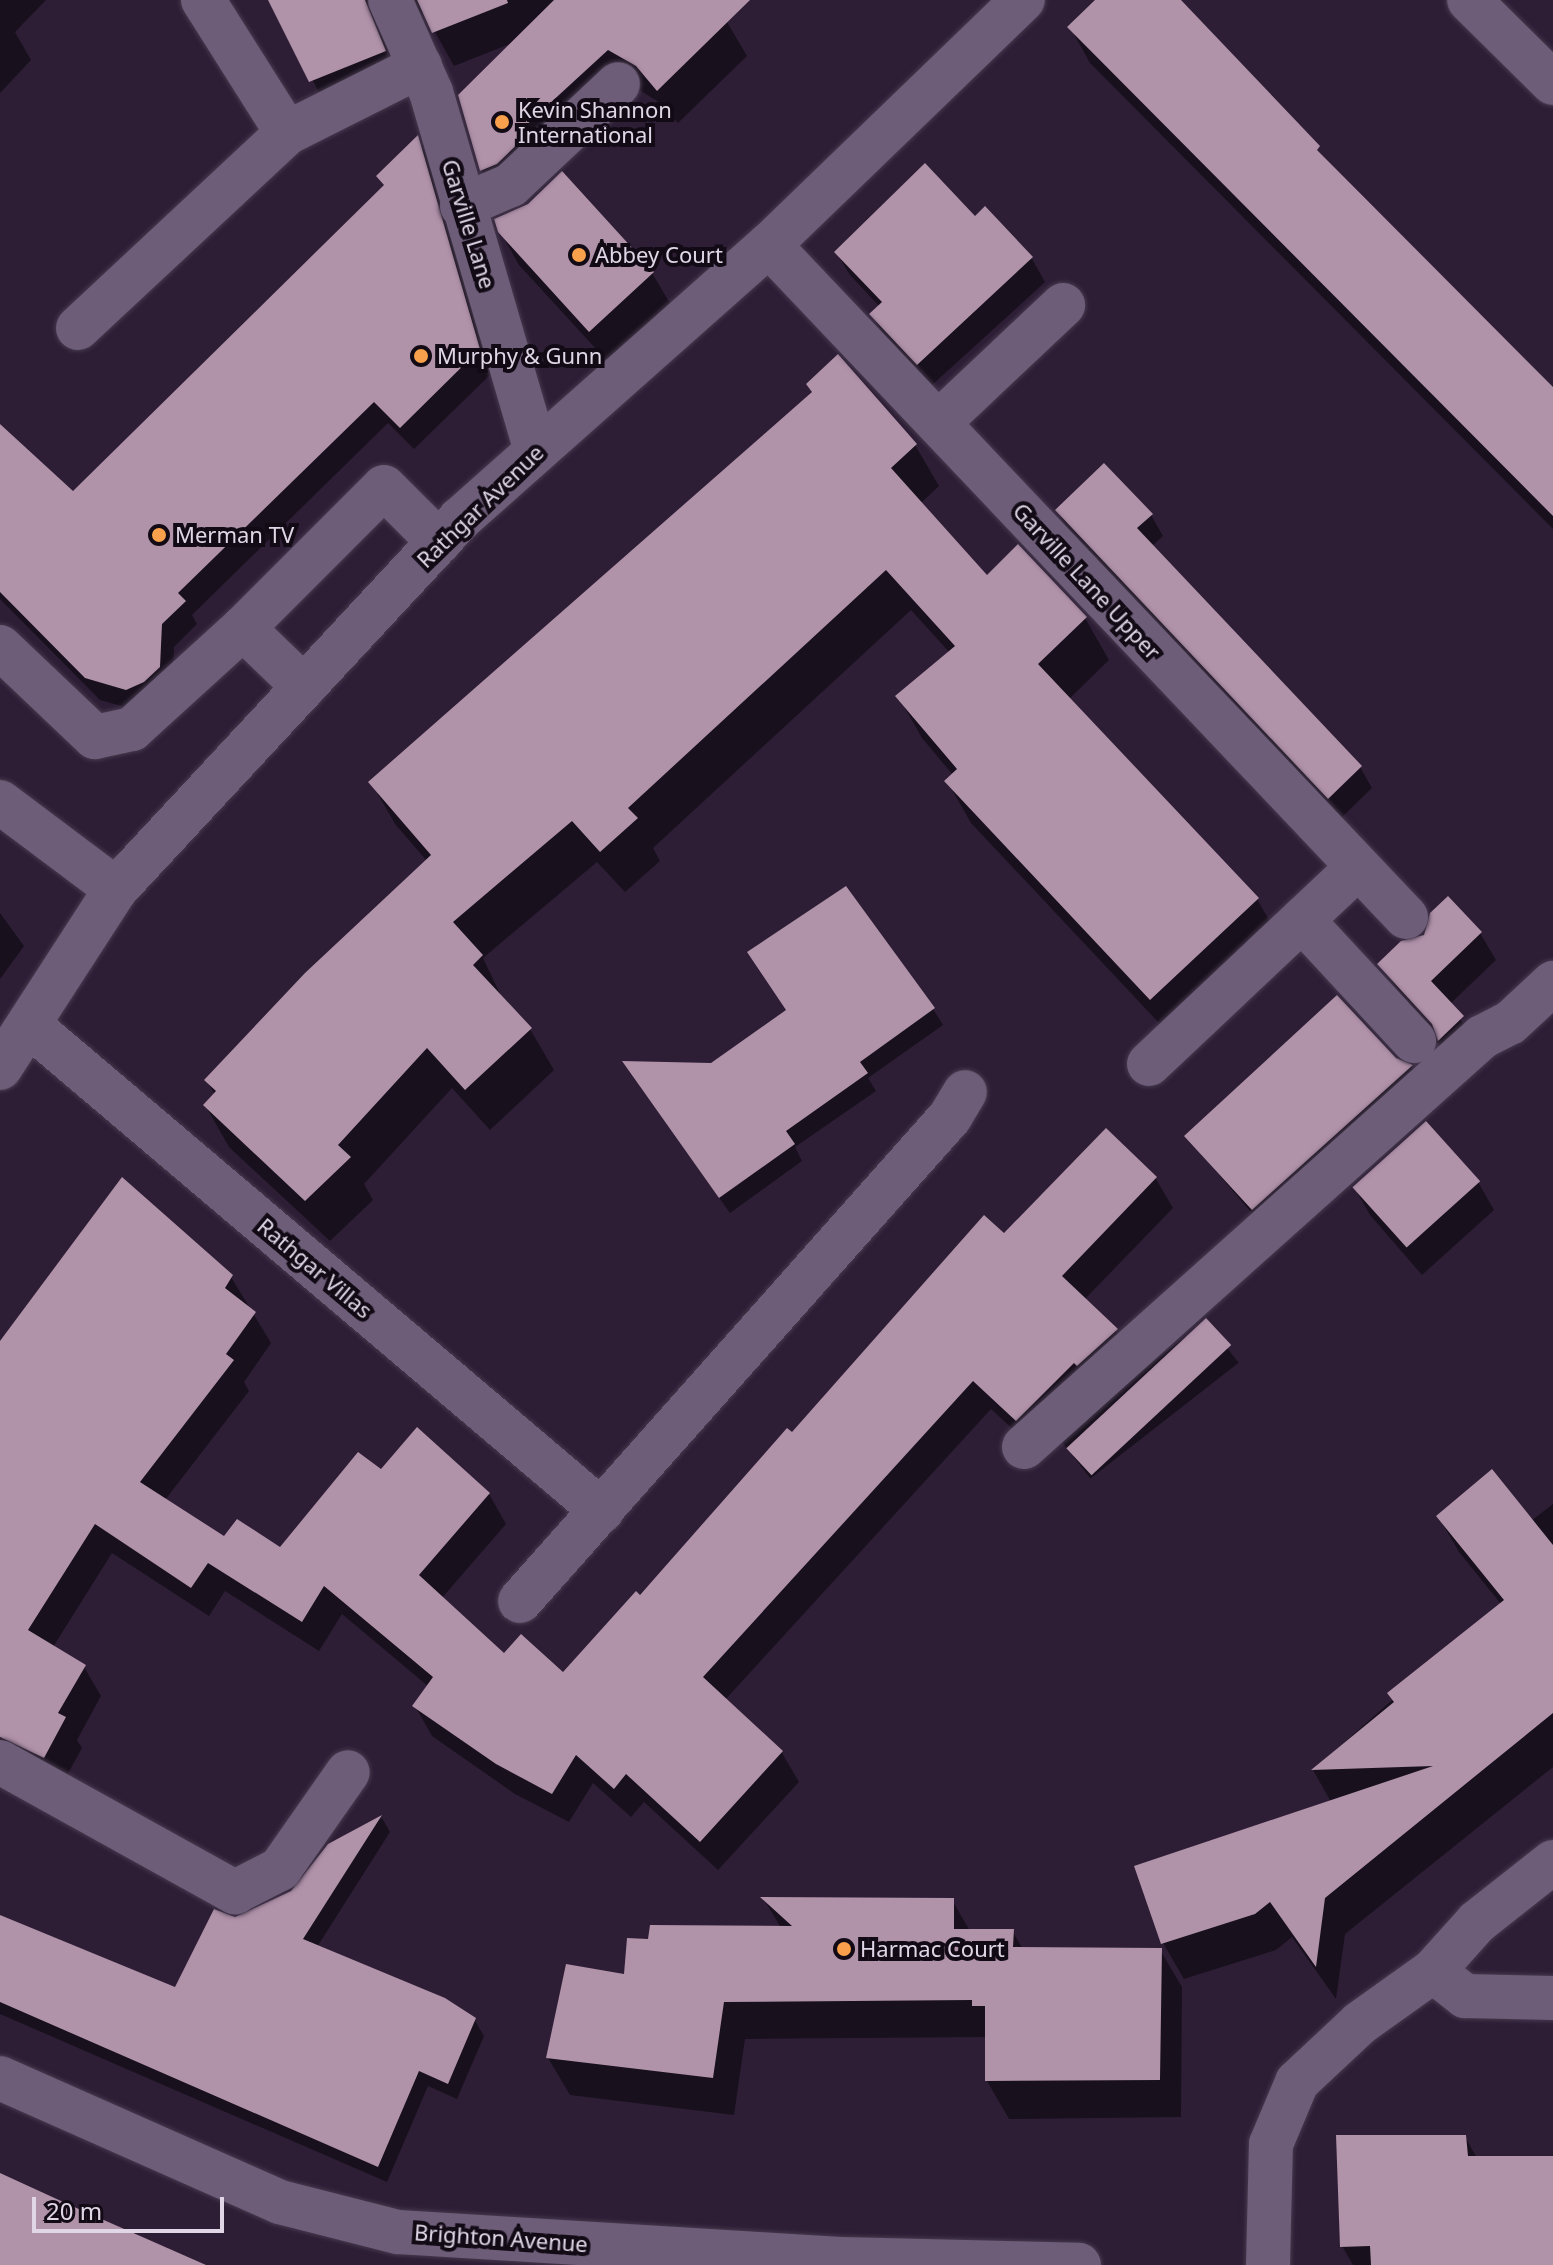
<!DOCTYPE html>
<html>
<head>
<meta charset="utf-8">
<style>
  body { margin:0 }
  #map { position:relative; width:1553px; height:2265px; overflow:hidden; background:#2d1e36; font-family:"Noto Sans",sans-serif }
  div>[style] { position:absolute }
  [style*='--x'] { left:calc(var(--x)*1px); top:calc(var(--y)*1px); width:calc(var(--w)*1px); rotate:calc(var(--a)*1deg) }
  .shadow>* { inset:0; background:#0007; transform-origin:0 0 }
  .building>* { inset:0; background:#b092a9; transform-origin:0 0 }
  .roads { filter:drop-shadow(0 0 2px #46394d) drop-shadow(0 0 2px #46394d) }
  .minor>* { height:44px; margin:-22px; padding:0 22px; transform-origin:22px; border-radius:22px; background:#6d5d78 }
  .dots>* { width:22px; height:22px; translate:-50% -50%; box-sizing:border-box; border:4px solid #120b16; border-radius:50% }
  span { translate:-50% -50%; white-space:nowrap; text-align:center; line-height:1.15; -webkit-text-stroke:8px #120b16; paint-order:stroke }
  .poi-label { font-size:22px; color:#e0d6e6 }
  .left { translate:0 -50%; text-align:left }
  .street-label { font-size:22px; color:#e0d6e6 }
  .scale { position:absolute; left:32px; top:2197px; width:192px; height:36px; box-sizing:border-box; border:4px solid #e0d6e6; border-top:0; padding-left:10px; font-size:24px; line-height:28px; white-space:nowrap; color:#e0d6e6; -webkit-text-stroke:6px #120b16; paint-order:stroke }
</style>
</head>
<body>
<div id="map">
  <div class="shadow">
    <div style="clip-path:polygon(0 0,46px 0,15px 32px,31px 60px,0 93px)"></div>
    <div style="clip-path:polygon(270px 0,707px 0,727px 22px,747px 56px,678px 123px,657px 101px,628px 83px,502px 204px,482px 170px,460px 96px,515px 42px,454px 66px,425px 14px,400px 11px,404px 86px,331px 115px)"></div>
    <div style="clip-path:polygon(1098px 0,1178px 0,1328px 163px,1553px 389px,1553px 529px,1090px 63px,1070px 27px)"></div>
    <div style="clip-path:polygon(417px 138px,430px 160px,492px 373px,414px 449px,388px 423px,192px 615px,197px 624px,174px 647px,172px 690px,140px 711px,100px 700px,0 599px,0 427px,73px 493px,385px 187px,379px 176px)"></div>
    <div style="clip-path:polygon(985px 209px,1032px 259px,1045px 282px,931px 386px,885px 338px,872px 315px,880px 307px,850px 275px,836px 252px,975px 219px)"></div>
    <div style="clip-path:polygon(500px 231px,652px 273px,671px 305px,609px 363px,519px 265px)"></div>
    <div style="clip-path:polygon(915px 445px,939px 486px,920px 504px,986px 578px,1085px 618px,1109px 660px,1069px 699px,1257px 899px,1281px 941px,1175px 1040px,971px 823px,947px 781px,953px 775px,922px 738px,898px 696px,950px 653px,911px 610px,653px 848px,660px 861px,625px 892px,597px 862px,483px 958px,503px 1000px,530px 1029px,554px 1070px,490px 1130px,452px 1088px,364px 1184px,373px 1200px,330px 1241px,229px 1147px,205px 1105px,215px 1095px,207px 1081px,427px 861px,395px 824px,371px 782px)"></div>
    <div style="clip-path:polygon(1057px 510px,1151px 515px,1163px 536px,1152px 546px,1360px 767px,1372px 788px,1341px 818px,1069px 531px)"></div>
    <div style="clip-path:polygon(0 913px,24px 946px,0 979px)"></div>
    <div style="clip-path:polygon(1480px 933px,1496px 960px,1450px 1004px,1477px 1044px,1455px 1066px,1379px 964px,1425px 936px)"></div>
    <div style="clip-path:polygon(933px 1009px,943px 1025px,868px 1078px,876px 1091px,795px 1147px,802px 1161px,730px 1213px,634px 1078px,711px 1065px)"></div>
    <div style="clip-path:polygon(1394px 1060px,1412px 1067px,1421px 1083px,1262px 1225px,1186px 1136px)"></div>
    <div style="clip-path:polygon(1106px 1131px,1156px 1179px,1173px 1208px,1084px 1300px,1116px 1331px,1133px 1360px,1034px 1449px,991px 1409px,725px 1700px,782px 1753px,799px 1782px,718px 1870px,644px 1802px,631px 1817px,593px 1783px,569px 1822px,515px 1794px,432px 1736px,415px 1706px,429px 1687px,342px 1614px,319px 1651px,225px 1591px,209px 1616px,112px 1553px,53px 1647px,84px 1667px,101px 1696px,77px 1740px,82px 1748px,61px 1786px,0 1756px,0 1343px,231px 1277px,271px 1343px,244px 1382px,249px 1391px,165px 1500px,225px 1539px,281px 1550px,381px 1472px,489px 1494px,506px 1524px,441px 1599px,504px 1656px,563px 1675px,792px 1435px,1004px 1235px)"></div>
    <div style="clip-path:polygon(1478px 1182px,1494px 1210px,1422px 1275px,1370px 1215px,1354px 1187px)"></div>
    <div style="left:1206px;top:1321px;width:53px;height:188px;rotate:52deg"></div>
    <div style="clip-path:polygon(1553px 1504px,1553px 1767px,1345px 1934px,1336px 1999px,1292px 1937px,1276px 1950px,1184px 1979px,1163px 1943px,1331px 1802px,1313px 1770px,1501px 1604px,1459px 1552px,1438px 1516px,1531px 1521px)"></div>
    <div style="clip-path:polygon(382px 1818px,390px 1832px,317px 1947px,474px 2019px,484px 2036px,457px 2099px,428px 2086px,387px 2182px,0 2014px,0 1916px,176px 1990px,293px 1893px,330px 1845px)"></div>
    <div style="clip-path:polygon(764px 1899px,952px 1900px,970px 1931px,1012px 1931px,1023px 1949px,1160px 1950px,1182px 1987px,1181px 2117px,1009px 2119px,987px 2081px,987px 2037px,745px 2039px,734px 2115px,570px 2095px,548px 2058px,626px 1977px,650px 1941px,781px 1928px)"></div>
    <div style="clip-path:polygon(1465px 2137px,1477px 2158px,1553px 2157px,1553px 2265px,1353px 2265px,1342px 2246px)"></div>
  </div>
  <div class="building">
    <div style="clip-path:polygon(268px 0,365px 0,386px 51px,309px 82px)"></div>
    <div style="clip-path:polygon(417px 0,507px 0,508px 3px,432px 33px)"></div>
    <div style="clip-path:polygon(554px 0,750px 0,657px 91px,636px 66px,608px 50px,523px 128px,528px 134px,497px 164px,480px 171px,458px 95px)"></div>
    <div style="clip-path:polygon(1095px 0,1181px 0,1320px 146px,1317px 150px,1553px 387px,1553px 516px,1067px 27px)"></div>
    <div style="clip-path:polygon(418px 135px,480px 349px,400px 428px,374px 402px,178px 593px,186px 601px,162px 624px,160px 667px,144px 682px,126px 690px,85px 678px,0 592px,0 424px,73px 491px,384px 185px,376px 176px)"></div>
    <div style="clip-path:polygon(925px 163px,975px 216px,985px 206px,1033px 257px,917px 365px,869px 314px,882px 302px,834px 252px)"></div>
    <div style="clip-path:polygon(562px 171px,654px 272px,589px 332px,498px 232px,494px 219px,528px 204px)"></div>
    <div style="clip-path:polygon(838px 354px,917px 444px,891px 468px,987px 575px,1018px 544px,1087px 617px,1038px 664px,1259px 898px,1150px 1000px,944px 781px,957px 769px,895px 696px,955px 646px,886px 570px,628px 808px,638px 818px,600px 852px,572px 821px,453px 922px,483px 955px,473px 965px,532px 1028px,465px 1090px,427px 1048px,338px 1145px,351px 1157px,305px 1201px,203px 1105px,216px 1091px,204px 1080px,305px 973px,431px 855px,368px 782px,812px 392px,806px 384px)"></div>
    <div style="clip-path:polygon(1104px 463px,1153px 514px,1137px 528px,1362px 766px,1328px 799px,1055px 510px)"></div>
    <div style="clip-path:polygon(846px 886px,935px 1008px,860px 1062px,868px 1073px,786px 1131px,795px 1144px,719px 1198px,622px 1061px,711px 1063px,786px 1010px,747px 952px)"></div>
    <div style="clip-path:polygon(1448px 896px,1482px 932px,1431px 981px,1464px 1016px,1438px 1041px,1432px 1024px,1377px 964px,1401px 941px,1424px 935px,1430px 913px)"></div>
    <div style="clip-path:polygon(1337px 995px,1396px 1058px,1413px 1065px,1252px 1210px,1184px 1136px)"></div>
    <div style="left:1426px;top:1121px;width:81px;height:99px;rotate:48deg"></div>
    <div style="clip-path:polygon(1106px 1128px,1157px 1177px,1062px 1276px,1118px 1329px,1077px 1366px,1074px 1363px,1016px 1421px,973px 1381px,703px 1677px,783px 1751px,700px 1842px,626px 1774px,614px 1789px,576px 1755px,552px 1794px,496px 1764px,412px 1706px,433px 1677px,324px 1586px,302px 1622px,208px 1563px,191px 1588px,95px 1524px,28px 1630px,86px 1665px,58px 1713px,66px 1717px,44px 1758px,0 1737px,0 1341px,122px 1177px,233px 1275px,225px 1288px,256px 1312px,226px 1354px,234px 1360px,140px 1482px,224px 1536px,237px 1519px,280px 1547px,358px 1452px,381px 1469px,417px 1427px,490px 1493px,419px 1575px,504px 1653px,521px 1634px,563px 1672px,636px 1591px,640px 1595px,787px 1428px,792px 1432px,984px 1215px,1004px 1233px)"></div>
    <div style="left:1206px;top:1318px;width:37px;height:191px;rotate:47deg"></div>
    <div style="clip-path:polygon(1492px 1469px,1553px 1545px,1553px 1713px,1325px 1898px,1316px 1967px,1270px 1902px,1255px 1914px,1161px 1944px,1134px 1866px,1433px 1766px,1311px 1770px,1394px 1702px,1387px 1693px,1504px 1600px,1436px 1516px)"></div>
    <div style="clip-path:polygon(382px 1815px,303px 1939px,445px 1998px,476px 2018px,448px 2084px,419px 2071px,378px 2167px,0 2002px,0 1915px,175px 1987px,214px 1909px,235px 1917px,291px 1891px,328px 1844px)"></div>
    <div style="clip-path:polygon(760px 1897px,954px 1898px,954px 1929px,1014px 1929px,1013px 1947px,1162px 1948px,1160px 2080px,985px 2081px,985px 2006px,972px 2006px,972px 2000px,724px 2002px,713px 2078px,546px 2058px,566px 1964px,624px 1974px,627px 1938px,648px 1939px,650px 1925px,792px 1926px)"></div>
    <div style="clip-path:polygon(1336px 2135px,1466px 2135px,1468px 2156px,1553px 2156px,1553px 2265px,1371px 2265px,1370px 2246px,1340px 2247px)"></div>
    <div style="clip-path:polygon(0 2173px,72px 2206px,206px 2265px,0 2265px)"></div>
  </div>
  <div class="roads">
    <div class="minor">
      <div style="--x:203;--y:0;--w:157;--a:57.7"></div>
      <div style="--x:390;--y:0;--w:101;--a:66"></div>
      <div style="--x:431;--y:92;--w:374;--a:73.7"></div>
      <div style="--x:1469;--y:0;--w:118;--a:44.7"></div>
      <div style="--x:462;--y:206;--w:53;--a:-23.2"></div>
      <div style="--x:511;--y:185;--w:147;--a:-43.3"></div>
      <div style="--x:769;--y:245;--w:926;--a:46.53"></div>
      <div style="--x:78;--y:328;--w:286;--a:-43"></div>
      <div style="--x:287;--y:133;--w:149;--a:-26.7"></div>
      <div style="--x:938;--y:423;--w:172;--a:-43.3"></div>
      <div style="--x:0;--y:647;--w:131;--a:43.5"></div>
      <div style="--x:95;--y:737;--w:38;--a:-12"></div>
      <div style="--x:132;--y:729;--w:150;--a:-42.3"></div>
      <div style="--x:304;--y:687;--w:85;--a:-136"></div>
      <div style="--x:243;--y:628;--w:199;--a:-45"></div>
      <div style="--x:384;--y:487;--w:78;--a:45"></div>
      <div style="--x:0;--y:802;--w:145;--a:36.9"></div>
      <div style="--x:1302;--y:920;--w:165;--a:47.2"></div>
      <div style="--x:29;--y:1025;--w:751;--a:40.3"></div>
      <div style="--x:1149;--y:1064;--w:287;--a:-43.3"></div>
      <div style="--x:0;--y:1068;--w:213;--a:-57.1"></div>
      <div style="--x:116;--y:889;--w:505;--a:-47.09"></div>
      <div style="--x:460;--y:519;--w:413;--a:-41.6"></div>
      <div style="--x:769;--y:245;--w:353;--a:-44"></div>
      <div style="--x:1024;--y:1447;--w:615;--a:-41.83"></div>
      <div style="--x:1482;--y:1037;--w:31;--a:-27"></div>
      <div style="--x:1510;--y:1023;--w:59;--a:-42.9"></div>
      <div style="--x:520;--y:1601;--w:647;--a:-48.38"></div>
      <div style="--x:950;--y:1117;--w:29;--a:-59"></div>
      <div style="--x:0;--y:1762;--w:269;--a:29"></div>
      <div style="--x:235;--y:1892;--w:51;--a:-27.1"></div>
      <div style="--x:280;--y:1869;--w:118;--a:-55"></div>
      <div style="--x:1433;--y:1971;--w:41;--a:38"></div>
      <div style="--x:1465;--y:1996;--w:88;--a:1.3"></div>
      <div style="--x:0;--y:2078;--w:306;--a:23.9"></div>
      <div style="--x:280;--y:2202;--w:122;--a:14.3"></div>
      <div style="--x:398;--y:2232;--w:443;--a:3.5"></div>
      <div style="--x:840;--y:2259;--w:239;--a:1.4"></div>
      <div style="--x:1268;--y:2265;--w:121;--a:-88.6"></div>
      <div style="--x:1271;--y:2144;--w:67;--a:-67.2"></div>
      <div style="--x:1297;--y:2082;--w:86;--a:-43.1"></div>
      <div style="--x:1360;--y:2023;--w:90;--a:-35.5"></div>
      <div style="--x:1433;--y:1971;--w:66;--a:-48.1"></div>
      <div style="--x:1477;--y:1922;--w:97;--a:-38.3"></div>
    </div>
  </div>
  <div class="dots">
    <div style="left:502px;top:122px;background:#f9a04c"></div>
    <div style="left:579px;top:255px;background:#f9a04c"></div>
    <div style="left:421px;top:356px;background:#f9a04c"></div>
    <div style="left:159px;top:535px;background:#f9a04c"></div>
    <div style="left:844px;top:1949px;background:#f9a04c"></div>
  </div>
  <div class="poi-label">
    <span class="left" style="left:518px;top:122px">Kevin Shannon<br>International</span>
    <span class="left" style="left:595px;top:255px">Abbey Court</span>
    <span class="left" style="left:437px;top:356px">Murphy &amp; Gunn</span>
    <span class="left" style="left:175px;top:535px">Merman TV</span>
    <span class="left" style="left:860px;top:1949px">Harmac Court</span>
  </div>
  <div class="street-label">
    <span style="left:469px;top:224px;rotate:73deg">Garville Lane</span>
    <span style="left:480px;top:506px;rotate:-44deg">Rathgar Avenue</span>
    <span style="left:1087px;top:581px;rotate:47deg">Garville Lane Upper</span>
    <span style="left:315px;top:1268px;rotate:40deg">Rathgar Villas</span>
    <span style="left:501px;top:2238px;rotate:4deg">Brighton Avenue</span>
  </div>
  <div class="scale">20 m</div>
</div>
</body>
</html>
